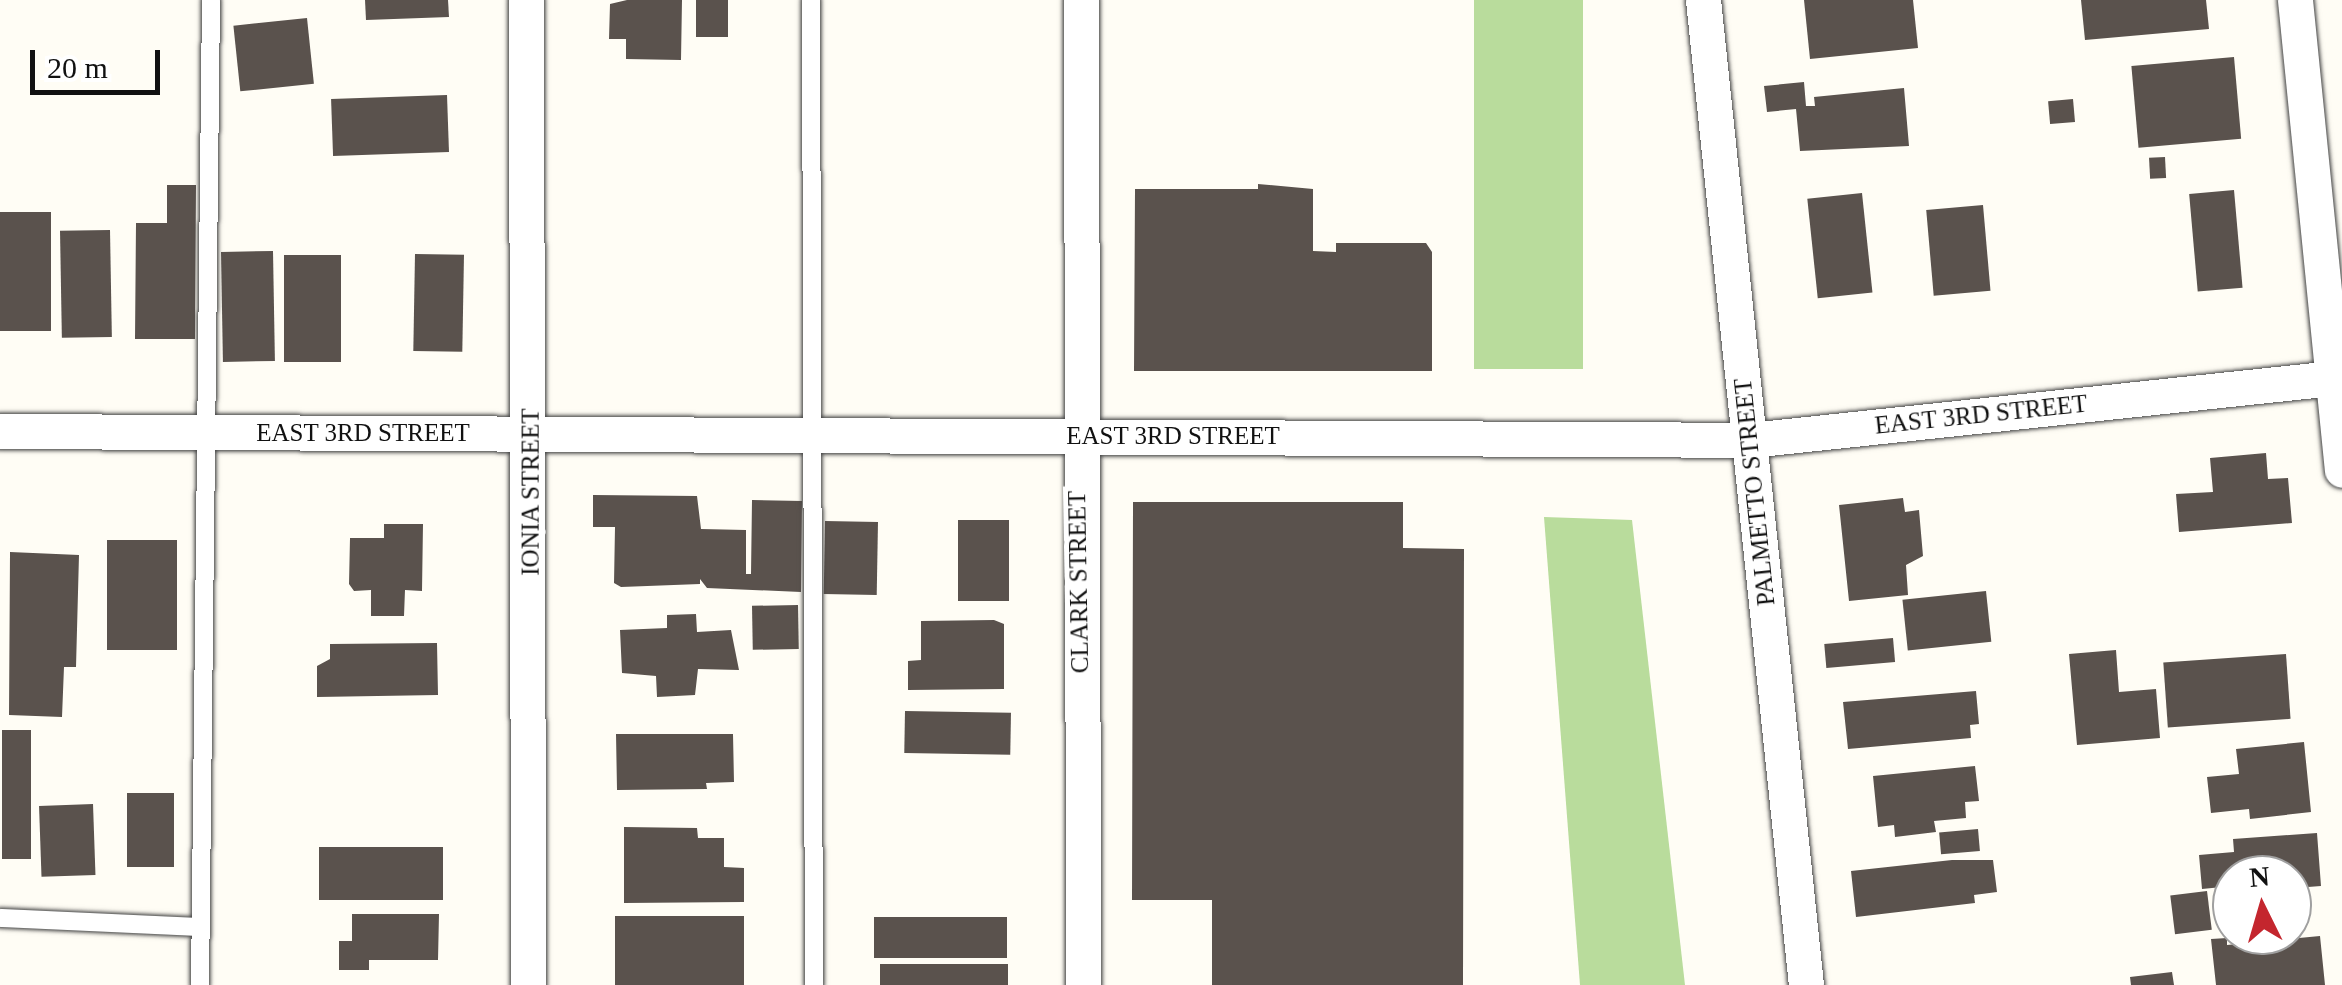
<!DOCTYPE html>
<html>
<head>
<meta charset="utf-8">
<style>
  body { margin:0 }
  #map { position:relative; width:2342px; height:985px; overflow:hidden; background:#fffdf5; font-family:Georgia,serif }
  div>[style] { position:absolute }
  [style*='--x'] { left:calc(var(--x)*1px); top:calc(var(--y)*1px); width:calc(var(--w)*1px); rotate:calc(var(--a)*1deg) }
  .forest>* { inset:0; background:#b9dc9c; transform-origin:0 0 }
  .building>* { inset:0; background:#5a524d; transform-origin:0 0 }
  .roads { filter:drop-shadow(0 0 2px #444) drop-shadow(0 0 2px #444) }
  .service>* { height:18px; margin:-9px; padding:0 9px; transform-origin:9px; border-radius:9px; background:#fff }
  .minor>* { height:35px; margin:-17.5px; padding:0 17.5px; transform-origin:17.5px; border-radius:17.5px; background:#fff }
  span { translate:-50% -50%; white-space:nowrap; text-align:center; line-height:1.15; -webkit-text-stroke:10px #fff; paint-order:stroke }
  .street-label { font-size:25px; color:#111 }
  .north { position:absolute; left:2212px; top:855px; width:100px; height:100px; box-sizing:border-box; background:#fff; border:2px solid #a0a0a0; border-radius:50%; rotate:355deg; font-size:28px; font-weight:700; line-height:40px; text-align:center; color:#111 }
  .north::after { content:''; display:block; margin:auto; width:35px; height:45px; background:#c4262e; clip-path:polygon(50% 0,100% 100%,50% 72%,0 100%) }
  .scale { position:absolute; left:30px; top:50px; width:130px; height:45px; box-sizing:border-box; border:5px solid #111; border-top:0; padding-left:12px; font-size:30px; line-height:35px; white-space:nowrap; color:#111; -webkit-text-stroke:8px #fff; paint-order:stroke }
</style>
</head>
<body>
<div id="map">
  <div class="forest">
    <div style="left:1474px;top:0;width:109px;height:369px"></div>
    <div style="clip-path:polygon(1544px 517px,1632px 520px,1685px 985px,1580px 985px)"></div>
  </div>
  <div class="building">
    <div style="clip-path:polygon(365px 0,448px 0,449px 17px,366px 20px)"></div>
    <div style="clip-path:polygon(627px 0,682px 0,681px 60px,626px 59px,626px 39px,609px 39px,610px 4px)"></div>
    <div style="left:696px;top:0;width:32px;height:37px"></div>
    <div style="clip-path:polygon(1804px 0,1913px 0,1918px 48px,1810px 59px)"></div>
    <div style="clip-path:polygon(2081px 0,2206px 0,2209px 29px,2085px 40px)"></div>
    <div style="left:307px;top:18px;width:66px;height:74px;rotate:84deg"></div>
    <div style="left:2234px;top:57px;width:82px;height:103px;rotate:85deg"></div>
    <div style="clip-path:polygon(1804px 82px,1806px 106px,1815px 106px,1814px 97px,1904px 88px,1909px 146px,1800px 151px,1796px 109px,1767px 112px,1764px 86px)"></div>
    <div style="left:447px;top:95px;width:57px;height:116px;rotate:88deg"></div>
    <div style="left:2073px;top:99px;width:23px;height:25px;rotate:85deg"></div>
    <div style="left:2165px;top:157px;width:21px;height:16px;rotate:87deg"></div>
    <div style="clip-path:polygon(1258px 184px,1313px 189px,1313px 251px,1336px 252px,1336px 243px,1426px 243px,1432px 252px,1432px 371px,1134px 371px,1135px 189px,1258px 189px)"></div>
    <div style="clip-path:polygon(167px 185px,196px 185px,195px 339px,135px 339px,136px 223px,167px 223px)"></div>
    <div style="left:2234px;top:190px;width:98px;height:45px;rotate:85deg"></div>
    <div style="left:1862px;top:193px;width:100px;height:55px;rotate:84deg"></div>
    <div style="left:1983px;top:205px;width:86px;height:57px;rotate:85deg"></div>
    <div style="left:0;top:212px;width:51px;height:119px"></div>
    <div style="left:110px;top:230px;width:107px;height:50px;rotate:89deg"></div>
    <div style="left:273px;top:251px;width:110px;height:52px;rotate:89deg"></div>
    <div style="left:415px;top:254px;width:49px;height:97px;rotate:1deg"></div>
    <div style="left:284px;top:255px;width:57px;height:107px"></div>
    <div style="clip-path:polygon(2266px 453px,2268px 479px,2288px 478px,2292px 523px,2179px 532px,2176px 494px,2213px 492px,2210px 458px)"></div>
    <div style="clip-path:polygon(593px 495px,697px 496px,701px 529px,746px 530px,746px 574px,751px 574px,752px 500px,802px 501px,801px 592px,707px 588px,700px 579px,700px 584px,621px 587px,614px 583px,615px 527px,593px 527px)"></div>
    <div style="clip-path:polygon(1903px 498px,1905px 512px,1919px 510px,1923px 556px,1906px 565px,1908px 595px,1849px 601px,1839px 505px)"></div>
    <div style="clip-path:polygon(1133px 502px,1403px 502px,1403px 548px,1464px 549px,1463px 985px,1212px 985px,1212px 900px,1132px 900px)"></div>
    <div style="left:958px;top:520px;width:51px;height:81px"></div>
    <div style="left:825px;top:521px;width:53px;height:73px;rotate:1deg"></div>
    <div style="clip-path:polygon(384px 524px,423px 524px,422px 591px,405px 590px,404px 616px,371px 616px,371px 590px,354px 591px,349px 584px,350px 538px,384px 538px)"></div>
    <div style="left:107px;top:540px;width:70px;height:110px"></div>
    <div style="clip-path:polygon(10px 552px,79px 555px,76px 667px,64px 667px,62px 717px,9px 715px)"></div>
    <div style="left:1986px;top:591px;width:51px;height:84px;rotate:84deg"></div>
    <div style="left:798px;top:605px;width:44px;height:46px;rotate:89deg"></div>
    <div style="clip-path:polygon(696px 614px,697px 632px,731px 630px,739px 670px,698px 669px,695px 695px,657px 697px,656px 676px,622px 673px,620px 630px,667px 628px,667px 615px)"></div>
    <div style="clip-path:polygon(994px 620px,1004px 624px,1004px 689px,908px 690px,908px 661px,921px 660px,921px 621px)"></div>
    <div style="left:1893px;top:638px;width:24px;height:69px;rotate:85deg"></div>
    <div style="clip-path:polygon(437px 643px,438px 695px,317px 697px,317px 666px,330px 659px,330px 644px)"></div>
    <div style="clip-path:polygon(2116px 650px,2119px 692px,2156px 689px,2160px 738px,2077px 745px,2069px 654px)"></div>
    <div style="left:2286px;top:654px;width:65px;height:123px;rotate:86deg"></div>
    <div style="clip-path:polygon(1976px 691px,1979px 724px,1970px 725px,1971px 738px,1848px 749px,1843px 702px)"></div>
    <div style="left:905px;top:711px;width:106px;height:42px;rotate:1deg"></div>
    <div style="left:2px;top:730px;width:29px;height:129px"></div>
    <div style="clip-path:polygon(616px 734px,733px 734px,734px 782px,706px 783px,707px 789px,617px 790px)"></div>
    <div style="clip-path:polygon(2304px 742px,2311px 812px,2250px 819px,2249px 809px,2211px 813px,2207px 777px,2239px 774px,2236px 749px)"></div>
    <div style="clip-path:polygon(1975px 766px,1979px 801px,1965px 802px,1966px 818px,1934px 821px,1936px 832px,1895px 837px,1894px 825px,1878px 827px,1873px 776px)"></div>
    <div style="left:174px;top:793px;width:74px;height:47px;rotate:90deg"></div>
    <div style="left:93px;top:804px;width:71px;height:54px;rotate:88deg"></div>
    <div style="clip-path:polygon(624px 827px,697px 828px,698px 838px,724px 838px,724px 867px,744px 868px,744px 902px,624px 903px)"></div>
    <div style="left:1978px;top:829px;width:22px;height:39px;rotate:85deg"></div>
    <div style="clip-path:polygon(2317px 833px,2321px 886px,2308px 887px,2309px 897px,2292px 898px,2292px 875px,2232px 875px,2232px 903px,2223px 904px,2222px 887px,2202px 889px,2199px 855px,2234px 852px,2233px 839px)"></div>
    <div style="left:319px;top:847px;width:124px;height:53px"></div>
    <div style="clip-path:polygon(1952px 860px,1993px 860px,1997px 892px,1974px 895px,1975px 903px,1856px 917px,1851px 871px)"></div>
    <div style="left:2207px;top:891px;width:39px;height:37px;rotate:83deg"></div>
    <div style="clip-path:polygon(352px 914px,439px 914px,438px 960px,369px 960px,369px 970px,339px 970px,339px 941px,352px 941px)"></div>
    <div style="left:615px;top:916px;width:129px;height:69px"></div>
    <div style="left:1007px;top:917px;width:41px;height:133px;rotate:90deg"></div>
    <div style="clip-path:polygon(2320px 936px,2325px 985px,2216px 985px,2211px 939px,2227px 938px,2227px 945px)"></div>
    <div style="left:1008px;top:964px;width:21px;height:128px;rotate:90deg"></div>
    <div style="clip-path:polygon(2172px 972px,2174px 985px,2131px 985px,2130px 977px)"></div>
  </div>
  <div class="roads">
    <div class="service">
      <div style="--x:811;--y:0;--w:985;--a:89.83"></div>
      <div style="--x:0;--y:918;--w:201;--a:2.6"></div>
      <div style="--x:200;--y:985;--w:985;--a:-89.36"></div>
    </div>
    <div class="minor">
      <div style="--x:526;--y:0;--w:985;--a:89.88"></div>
      <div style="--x:1081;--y:0;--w:985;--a:89.88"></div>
      <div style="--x:1703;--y:0;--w:990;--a:84.03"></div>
      <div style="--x:2295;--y:0;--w:472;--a:84.3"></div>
      <div style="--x:0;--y:431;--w:1750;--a:0.29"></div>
      <div style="--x:1750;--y:440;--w:595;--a:-6.07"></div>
    </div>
  </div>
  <div class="street-label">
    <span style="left:1981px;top:415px;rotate:-6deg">EAST 3RD STREET</span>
    <span style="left:363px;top:433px">EAST 3RD STREET</span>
    <span style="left:1173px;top:436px">EAST 3RD STREET</span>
    <span style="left:531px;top:492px;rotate:-90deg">IONIA STREET</span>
    <span style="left:1755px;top:492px;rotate:-96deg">PALMETTO STREET</span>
    <span style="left:1079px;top:582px;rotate:-91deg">CLARK STREET</span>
  </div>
  <div class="north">N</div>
  <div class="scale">20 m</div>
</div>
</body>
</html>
